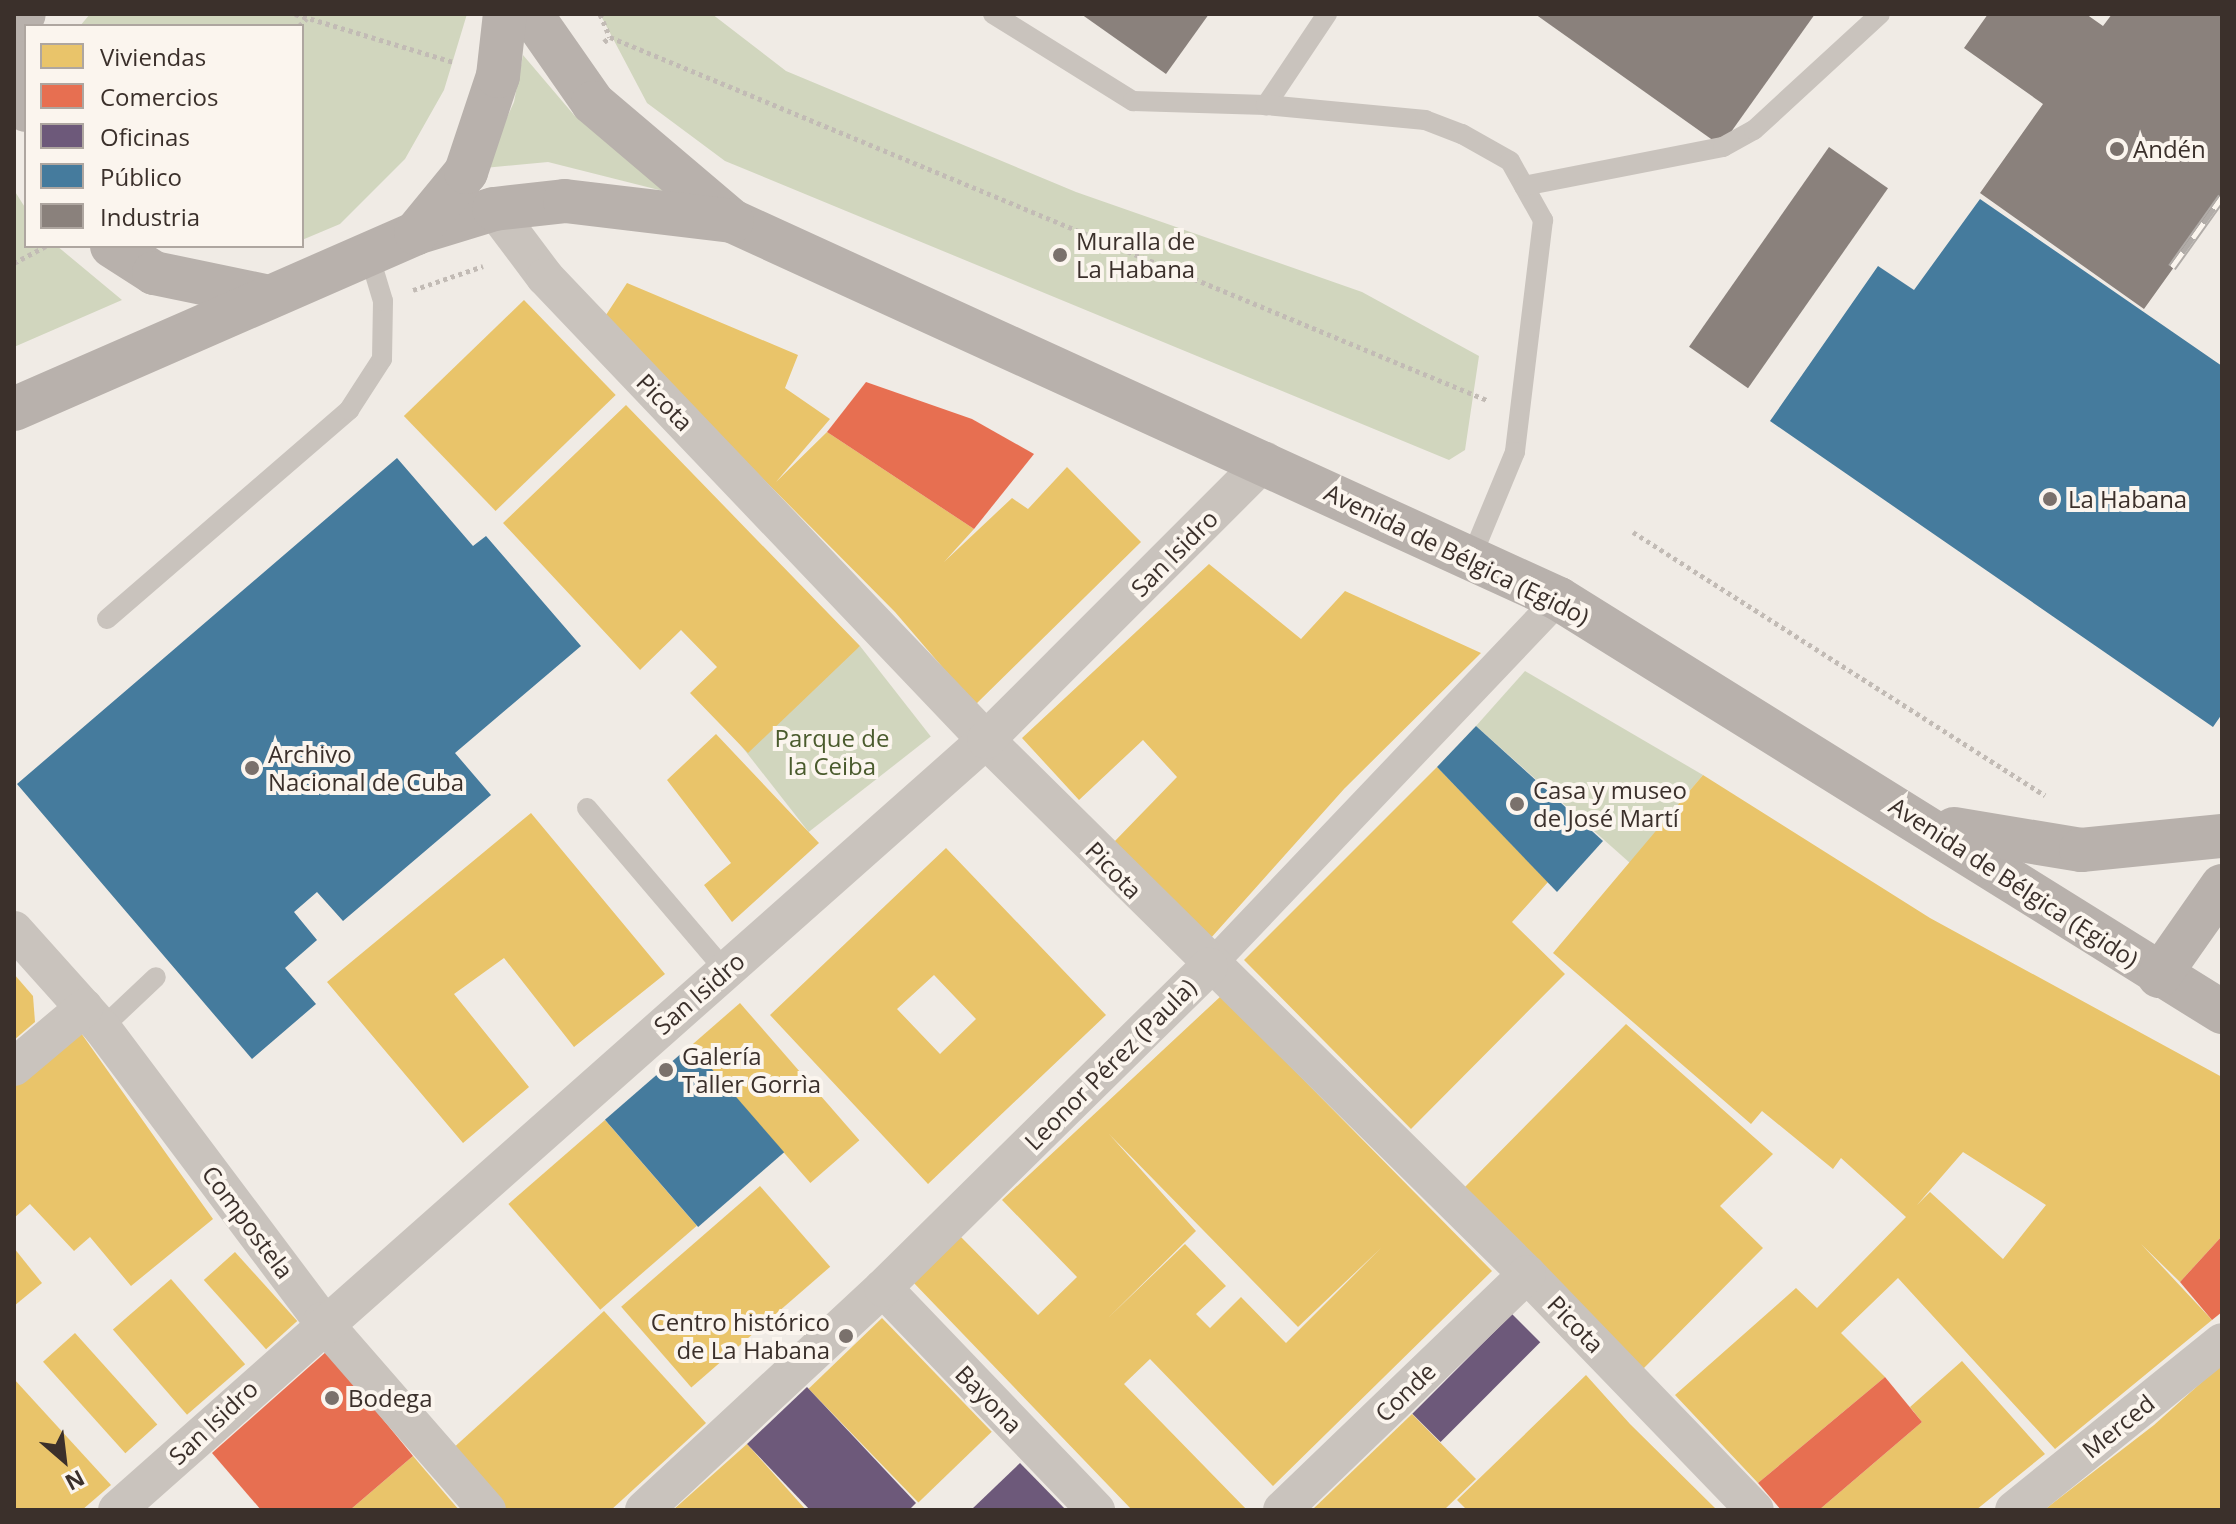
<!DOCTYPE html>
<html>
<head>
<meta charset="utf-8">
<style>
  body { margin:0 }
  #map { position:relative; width:2236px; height:1524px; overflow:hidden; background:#f0ebe5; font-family:"Open Sans",sans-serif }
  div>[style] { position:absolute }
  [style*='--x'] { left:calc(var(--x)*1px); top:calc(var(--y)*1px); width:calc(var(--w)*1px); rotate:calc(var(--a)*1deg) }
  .green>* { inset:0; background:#d1d6be; transform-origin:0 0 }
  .homes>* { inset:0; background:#e9c46a; transform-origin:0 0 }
  .shops>* { inset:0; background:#e76f51 }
  .offices>* { inset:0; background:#6d597a; transform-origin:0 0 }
  .public>* { inset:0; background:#457b9d; transform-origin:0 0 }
  .industry>* { inset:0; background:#8a817c; transform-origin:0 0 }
  .path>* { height:5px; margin-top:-2.5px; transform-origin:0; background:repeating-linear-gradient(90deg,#c2bbb5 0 4px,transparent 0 8px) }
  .service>* { height:20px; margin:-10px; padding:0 10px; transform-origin:10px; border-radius:10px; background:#c9c3bd }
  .pedestrian>* { height:30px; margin:-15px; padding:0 15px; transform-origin:15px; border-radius:15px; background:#c9c3bd }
  .minor>* { height:38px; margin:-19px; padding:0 19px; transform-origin:19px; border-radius:19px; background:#c9c3bd }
  .primary>* { height:44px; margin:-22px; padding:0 22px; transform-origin:22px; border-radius:22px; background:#b8b1ac }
  .rail>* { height:9px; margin-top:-4.5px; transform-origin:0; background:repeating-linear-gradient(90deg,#fbf5ee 0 18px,#b1aca8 0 36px); box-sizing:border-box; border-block:2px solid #b1aca8 }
  .dots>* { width:22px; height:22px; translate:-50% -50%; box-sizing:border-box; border:4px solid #fbf5ee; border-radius:50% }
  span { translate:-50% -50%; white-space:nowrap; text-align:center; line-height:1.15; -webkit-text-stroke:8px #fbf5ee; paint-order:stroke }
  .poi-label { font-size:24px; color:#3b302b }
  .left { translate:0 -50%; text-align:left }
  .right { translate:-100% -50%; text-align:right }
  .street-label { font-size:24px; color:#3b302b }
  .park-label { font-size:24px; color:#4a5b2d }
  .frame { position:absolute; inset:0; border:16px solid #3b302b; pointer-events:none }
  .legend { position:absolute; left:24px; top:24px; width:280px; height:224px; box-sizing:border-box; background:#fbf5ee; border:2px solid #aea6a0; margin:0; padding:10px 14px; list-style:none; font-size:24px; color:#3b302b }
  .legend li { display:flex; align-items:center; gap:16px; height:40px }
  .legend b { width:40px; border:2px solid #aea6a0 }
  .north { position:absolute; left:24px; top:1420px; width:80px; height:80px; -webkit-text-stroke:6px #fbf5ee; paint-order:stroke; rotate:152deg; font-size:22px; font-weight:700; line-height:32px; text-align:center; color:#3b302b }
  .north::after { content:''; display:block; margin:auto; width:28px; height:36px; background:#3b302b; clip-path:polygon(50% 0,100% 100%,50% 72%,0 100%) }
</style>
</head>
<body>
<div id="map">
  <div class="green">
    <div style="clip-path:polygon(90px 14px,467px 14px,444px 90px,405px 159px,340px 224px,302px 240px,302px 26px,80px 26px)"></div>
    <div style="clip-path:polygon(600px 14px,712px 14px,786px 71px,1076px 192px,1362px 292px,1479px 356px,1465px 450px,1449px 460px,725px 161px,647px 103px)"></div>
    <div style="clip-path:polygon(523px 55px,574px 115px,667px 192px,548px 162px,484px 168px,514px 102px)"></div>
    <div style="clip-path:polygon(14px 190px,26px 209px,26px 246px,57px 246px,122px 300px,14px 347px)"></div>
    <div style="left:860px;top:646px;width:115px;height:155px;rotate:52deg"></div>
    <div style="clip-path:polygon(1525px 671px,1703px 775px,1630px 863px,1476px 726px)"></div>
  </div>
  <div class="homes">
    <div style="clip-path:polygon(627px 283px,798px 355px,785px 388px,830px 419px,776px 482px,827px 432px,974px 529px,944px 562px,1012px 498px,1028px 509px,1067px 467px,1141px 542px,975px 705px,895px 612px,604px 318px)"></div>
    <div style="left:524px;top:300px;width:132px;height:167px;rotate:46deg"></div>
    <div style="clip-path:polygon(626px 405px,860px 646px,748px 753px,690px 693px,717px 667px,681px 630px,640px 670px,503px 523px)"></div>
    <div style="clip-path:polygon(1209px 564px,1301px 639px,1345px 591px,1481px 653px,1344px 789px,1210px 939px,1113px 843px,1177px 777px,1143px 740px,1079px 800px,1022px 738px)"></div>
    <div style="clip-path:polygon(716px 734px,819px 843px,732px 922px,704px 885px,731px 863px,667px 780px)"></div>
    <div style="clip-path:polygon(1437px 767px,1548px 882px,1512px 922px,1565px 974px,1411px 1129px,1244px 960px)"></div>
    <div style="clip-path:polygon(evenodd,1703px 775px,1930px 918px,2222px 1077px,2222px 1236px,2180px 1282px,2141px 1244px,2212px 1320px,2055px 1449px,1898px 1278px,1841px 1333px,1885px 1377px,1758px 1483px,1675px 1395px,1796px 1288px,1817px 1308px,1906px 1217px,1841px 1158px,1833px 1169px,1762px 1111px,1751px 1124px,1553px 953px,1703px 775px,1963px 1152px,2046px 1205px,2003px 1259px,1930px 1192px,1917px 1205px,1963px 1152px)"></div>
    <div style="clip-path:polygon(531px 813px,665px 974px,574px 1047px,504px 958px,454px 994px,529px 1087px,463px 1143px,327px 982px)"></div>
    <div style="clip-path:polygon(evenodd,946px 848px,1106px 1015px,928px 1184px,770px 1015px,946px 848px,934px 975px,976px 1019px,940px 1054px,897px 1009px,934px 975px)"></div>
    <div style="clip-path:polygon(14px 974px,33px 996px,35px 1022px,14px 1040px)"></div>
    <div style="clip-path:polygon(evenodd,1221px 996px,1492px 1271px,1273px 1486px,1150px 1359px,1124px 1384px,1247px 1510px,1132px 1510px,912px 1281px,959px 1235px,1038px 1315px,1077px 1277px,1002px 1200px,1221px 996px,1109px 1134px,1298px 1327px,1381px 1248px,1286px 1343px,1241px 1297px,1210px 1328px,1196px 1314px,1226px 1286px,1185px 1244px,1107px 1319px,1196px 1231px,1109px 1134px)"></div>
    <div style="left:740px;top:1003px;width:182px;height:65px;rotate:49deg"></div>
    <div style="clip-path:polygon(1626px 1024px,1773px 1154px,1720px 1206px,1763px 1248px,1643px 1369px,1462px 1190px)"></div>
    <div style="clip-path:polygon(81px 1033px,175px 1166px,133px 1200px,175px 1166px,213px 1219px,131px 1286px,90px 1237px,74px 1251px,30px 1204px,14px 1218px,14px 1085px)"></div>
    <div style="left:605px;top:1120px;width:140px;height:128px;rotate:49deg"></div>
    <div style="left:760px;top:1186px;width:107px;height:184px;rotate:49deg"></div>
    <div style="clip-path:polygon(14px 1248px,42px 1283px,14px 1306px)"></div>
    <div style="left:235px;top:1252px;width:93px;height:42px;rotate:48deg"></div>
    <div style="left:171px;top:1279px;width:113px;height:77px;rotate:49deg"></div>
    <div style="clip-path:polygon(604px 1311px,706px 1423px,611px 1510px,505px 1510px,450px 1451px)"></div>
    <div style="left:882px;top:1318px;width:158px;height:102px;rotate:46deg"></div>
    <div style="left:75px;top:1333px;width:123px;height:43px;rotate:48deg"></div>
    <div style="clip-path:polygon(1962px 1361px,2045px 1454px,1976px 1510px,1819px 1510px,1922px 1422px,1910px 1407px)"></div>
    <div style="clip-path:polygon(2222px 1364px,2222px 1510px,2044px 1510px,2154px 1425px)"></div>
    <div style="clip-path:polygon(1586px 1375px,1630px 1424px,1717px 1510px,1467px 1510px,1457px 1500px)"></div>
    <div style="clip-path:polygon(14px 1379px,111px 1485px,82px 1510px,14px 1510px)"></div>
    <div style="clip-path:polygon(1412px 1414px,1476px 1479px,1444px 1510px,1312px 1510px)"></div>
    <div style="clip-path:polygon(747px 1444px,806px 1510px,673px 1510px)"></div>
    <div style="clip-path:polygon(413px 1456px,459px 1510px,350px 1510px)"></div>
  </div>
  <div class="shops">
    <div style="clip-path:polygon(866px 382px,972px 419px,1034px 454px,974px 529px,827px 432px)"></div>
    <div style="clip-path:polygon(2222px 1236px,2222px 1312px,2212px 1320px,2180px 1282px)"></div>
    <div style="clip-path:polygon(327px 1351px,413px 1456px,350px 1510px,261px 1510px,212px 1453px)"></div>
    <div style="clip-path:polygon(1885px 1377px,1922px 1422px,1819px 1510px,1781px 1510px,1758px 1483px)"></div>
  </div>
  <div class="offices">
    <div style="left:1512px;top:1314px;width:40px;height:141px;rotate:45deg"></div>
    <div style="clip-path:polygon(807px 1387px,916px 1503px,909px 1510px,810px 1510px,747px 1444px)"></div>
    <div style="clip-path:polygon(1020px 1463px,1066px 1510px,971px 1510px)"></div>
  </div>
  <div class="public">
    <div style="clip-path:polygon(1980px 199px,2222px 366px,2222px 714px,2213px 727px,1770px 421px,1878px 266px,1914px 290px)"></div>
    <div style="clip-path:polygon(397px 458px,473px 546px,486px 536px,581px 646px,455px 753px,491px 795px,343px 921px,317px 892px,294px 912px,317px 940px,285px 968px,316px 1004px,252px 1059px,17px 784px)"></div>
    <div style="clip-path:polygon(1476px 726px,1603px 841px,1557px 892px,1437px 767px)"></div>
    <div style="left:691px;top:1045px;width:142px;height:114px;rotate:49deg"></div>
  </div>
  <div class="industry">
    <div style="clip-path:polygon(1081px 14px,1209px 14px,1166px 74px)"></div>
    <div style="clip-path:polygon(1535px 14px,1815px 14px,1721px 146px)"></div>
    <div style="clip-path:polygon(1988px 14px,2086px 14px,2103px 26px,2112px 14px,2222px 14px,2222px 200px,2144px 309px,1980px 193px,2043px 104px,1964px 48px)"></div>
    <div style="left:1829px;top:147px;width:72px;height:244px;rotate:35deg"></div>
  </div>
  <div class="path">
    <div style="--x:295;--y:14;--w:165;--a:16.9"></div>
    <div style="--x:600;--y:14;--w:25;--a:67"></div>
    <div style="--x:299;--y:26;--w:11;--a:-45"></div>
    <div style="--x:604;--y:42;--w:8;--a:-40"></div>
    <div style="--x:610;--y:37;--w:951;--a:22.49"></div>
    <div style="--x:14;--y:263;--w:36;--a:-28"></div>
    <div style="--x:413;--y:290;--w:74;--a:-18.9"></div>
    <div style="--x:1633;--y:532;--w:489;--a:32.6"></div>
  </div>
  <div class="service">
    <div style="--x:993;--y:14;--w:165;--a:31.9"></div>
    <div style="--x:1133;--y:101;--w:133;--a:1.7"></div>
    <div style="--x:1327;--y:14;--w:110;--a:123.8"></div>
    <div style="--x:1266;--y:105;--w:160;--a:5.4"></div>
    <div style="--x:1425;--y:120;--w:40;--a:21"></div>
    <div style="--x:1462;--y:134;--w:55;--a:29.4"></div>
    <div style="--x:1510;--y:161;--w:68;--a:60.8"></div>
    <div style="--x:1543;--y:220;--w:234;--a:96.9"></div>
    <div style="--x:1515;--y:452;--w:115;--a:112.5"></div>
    <div style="--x:1524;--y:186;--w:203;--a:-11.1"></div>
    <div style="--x:1723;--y:147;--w:35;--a:-29"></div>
    <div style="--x:1754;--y:130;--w:171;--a:-42.6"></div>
    <div style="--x:107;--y:619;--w:320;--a:-40.8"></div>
    <div style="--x:349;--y:410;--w:61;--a:-57.1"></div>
    <div style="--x:382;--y:359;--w:58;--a:-89"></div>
    <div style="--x:383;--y:301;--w:45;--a:-106.8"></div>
    <div style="--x:587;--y:808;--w:213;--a:49.6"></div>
    <div style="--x:102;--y:1028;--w:74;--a:-43.4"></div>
  </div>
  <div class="pedestrian">
    <div style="--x:1209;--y:967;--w:508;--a:-46.44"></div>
  </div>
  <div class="minor">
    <div style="--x:494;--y:209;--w:85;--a:53.1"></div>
    <div style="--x:545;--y:277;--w:639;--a:46.39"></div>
    <div style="--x:986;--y:740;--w:760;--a:44.63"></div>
    <div style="--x:1527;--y:1274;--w:328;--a:46"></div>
    <div style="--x:14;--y:930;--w:132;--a:48.1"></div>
    <div style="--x:102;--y:1028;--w:366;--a:53.1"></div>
    <div style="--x:322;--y:1321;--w:251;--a:48.9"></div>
    <div style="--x:14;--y:1067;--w:92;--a:-40.1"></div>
    <div style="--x:883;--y:1288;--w:308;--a:46.2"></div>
    <div style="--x:117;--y:1510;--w:1161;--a:-41.54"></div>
    <div style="--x:986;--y:740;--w:395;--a:-45"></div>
    <div style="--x:644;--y:1510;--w:326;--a:-42.9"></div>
    <div style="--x:883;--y:1288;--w:458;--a:-44.6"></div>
    <div style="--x:1282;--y:1510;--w:340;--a:-43.9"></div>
    <div style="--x:2014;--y:1510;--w:267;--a:-38.9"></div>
  </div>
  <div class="primary">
    <div style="--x:531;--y:14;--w:108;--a:55.1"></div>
    <div style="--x:593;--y:103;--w:182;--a:40.3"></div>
    <div style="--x:732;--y:221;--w:909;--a:24.56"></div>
    <div style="--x:1559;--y:599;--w:781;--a:31.92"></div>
    <div style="--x:14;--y:23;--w:13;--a:-42"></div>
    <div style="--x:26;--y:63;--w:47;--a:90"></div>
    <div style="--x:416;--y:233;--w:82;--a:-17.1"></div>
    <div style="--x:494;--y:209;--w:71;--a:-6.4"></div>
    <div style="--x:565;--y:201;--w:168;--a:6.8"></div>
    <div style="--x:112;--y:246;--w:50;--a:32.7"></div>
    <div style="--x:154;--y:273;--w:118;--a:11.7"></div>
    <div style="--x:14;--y:409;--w:439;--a:-23.6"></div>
    <div style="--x:416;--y:233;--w:79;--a:-50.7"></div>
    <div style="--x:466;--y:172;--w:101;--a:-71.6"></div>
    <div style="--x:498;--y:76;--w:62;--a:-83.6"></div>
    <div style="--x:1954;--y:829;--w:129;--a:9.4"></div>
    <div style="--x:2081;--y:850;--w:142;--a:-5.7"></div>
    <div style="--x:2159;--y:976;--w:110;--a:-55"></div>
  </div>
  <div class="rail">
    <div style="--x:2172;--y:267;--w:86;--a:-54.5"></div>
  </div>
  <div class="dots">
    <div style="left:2117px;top:149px;background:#7a716c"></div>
    <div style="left:1060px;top:255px;background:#7a716c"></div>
    <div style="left:2050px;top:499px;background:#7a716c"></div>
    <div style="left:252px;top:768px;background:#7a716c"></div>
    <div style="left:1517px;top:804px;background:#7a716c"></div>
    <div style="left:666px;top:1070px;background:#7a716c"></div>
    <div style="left:846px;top:1336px;background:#7a716c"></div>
    <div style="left:332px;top:1398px;background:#7a716c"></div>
  </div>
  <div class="poi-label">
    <span class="left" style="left:2133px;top:149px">Andén</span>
    <span class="left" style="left:1076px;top:255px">Muralla de<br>La Habana</span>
    <span class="left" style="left:2068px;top:499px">La Habana</span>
    <span class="left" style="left:268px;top:768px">Archivo<br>Nacional de Cuba</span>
    <span class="left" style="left:1533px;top:804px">Casa y museo<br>de José Martí</span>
    <span class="left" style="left:682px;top:1070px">Galería<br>Taller Gorrìa</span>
    <span class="right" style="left:830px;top:1336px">Centro histórico<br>de La Habana</span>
    <span class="left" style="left:348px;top:1398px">Bodega</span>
  </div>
  <div class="street-label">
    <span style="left:665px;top:402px;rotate:46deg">Picota</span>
    <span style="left:1174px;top:553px;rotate:-45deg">San Isidro</span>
    <span style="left:1457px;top:554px;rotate:26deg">Avenida de Bélgica (Egido)</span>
    <span style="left:1114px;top:870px;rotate:46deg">Picota</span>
    <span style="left:2014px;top:882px;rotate:33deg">Avenida de Bélgica (Egido)</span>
    <span style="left:699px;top:993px;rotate:-41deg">San Isidro</span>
    <span style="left:1110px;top:1064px;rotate:-45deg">Leonor Pérez (Paula)</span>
    <span style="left:248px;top:1222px;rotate:53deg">Compostela</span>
    <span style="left:1576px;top:1324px;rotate:46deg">Picota</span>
    <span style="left:1405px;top:1392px;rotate:-44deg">Conde</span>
    <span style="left:989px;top:1399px;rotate:46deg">Bayona</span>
    <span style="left:213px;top:1422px;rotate:-43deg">San Isidro</span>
    <span style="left:2118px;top:1426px;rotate:-39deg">Merced</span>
  </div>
  <div class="park-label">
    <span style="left:832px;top:752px">Parque de<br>la Ceiba</span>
  </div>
  <div class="frame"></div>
  <ul class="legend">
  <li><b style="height:22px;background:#e9c46a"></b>Viviendas</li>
  <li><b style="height:22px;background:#e76f51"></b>Comercios</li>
  <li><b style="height:22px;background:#6d597a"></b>Oficinas</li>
  <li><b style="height:22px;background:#457b9d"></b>Público</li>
  <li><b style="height:22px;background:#8a817c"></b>Industria</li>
  </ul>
  <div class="north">N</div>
</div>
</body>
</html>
